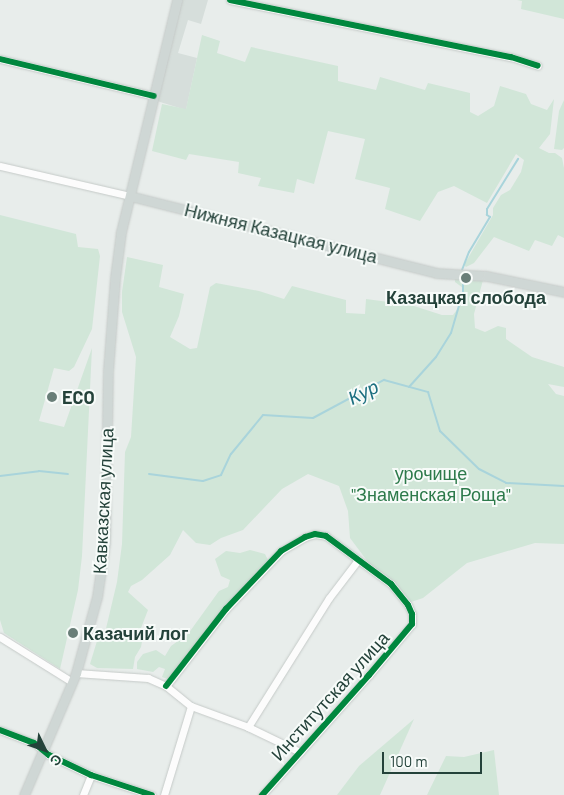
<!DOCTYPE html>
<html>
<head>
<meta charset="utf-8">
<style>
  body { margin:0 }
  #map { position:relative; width:564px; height:795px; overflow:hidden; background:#e8edeb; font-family:Barlow,sans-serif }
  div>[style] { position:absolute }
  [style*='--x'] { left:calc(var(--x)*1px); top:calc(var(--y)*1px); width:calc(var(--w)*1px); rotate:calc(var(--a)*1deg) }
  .built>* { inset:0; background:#d6dedb }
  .green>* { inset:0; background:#d1e6d8 }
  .stream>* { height:2px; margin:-1px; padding:0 1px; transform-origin:1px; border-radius:1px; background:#a9d4db }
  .roads { filter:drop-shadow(0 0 1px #c5cac8) drop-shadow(0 0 1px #c5cac8) }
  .minor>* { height:7px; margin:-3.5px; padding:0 3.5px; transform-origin:3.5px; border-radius:3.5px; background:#fcfcfc }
  .major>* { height:9px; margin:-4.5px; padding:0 4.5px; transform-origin:4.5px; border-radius:4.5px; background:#cfd7d5 }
  .cycleway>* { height:6px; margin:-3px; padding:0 3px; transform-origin:3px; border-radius:3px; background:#00873e }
  .dots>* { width:14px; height:14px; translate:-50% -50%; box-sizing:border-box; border:2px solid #f7fbf9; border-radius:50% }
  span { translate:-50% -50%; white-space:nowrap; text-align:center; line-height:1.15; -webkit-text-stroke:4px #f7fbf9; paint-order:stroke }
  .street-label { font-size:18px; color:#24423a }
  .poi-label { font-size:18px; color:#24423a; font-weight:700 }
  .left { translate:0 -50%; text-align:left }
  .park-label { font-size:18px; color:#2d7a4b }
  .water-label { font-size:19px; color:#1c6f80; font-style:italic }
  .north { position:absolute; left:20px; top:725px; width:50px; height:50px; -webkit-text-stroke:4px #f7fbf9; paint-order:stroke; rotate:132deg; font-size:14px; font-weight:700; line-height:20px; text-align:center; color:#24423a }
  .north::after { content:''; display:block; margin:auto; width:18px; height:22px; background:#24423a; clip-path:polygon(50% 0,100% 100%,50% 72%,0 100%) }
  .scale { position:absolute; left:382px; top:752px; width:100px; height:22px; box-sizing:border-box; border:2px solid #24423a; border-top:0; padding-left:6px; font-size:15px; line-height:18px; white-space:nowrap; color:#24423a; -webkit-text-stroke:4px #f7fbf9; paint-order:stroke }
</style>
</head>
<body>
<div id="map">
  <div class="built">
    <div style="clip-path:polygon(179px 0,208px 0,201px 24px,188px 20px,178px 53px,197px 58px,186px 110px,157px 101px)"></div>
  </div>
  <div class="green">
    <div style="clip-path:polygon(517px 0,564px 0,564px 19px,521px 9px,522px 1px)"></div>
    <div style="clip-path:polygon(202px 35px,220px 41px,217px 53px,245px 62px,251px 47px,338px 66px,338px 81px,376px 90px,380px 77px,425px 90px,428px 83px,470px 93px,470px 112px,478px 116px,494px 106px,500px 86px,526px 94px,531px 104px,547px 110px,554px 99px,550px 134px,539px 148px,549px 153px,555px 153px,562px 158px,564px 168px,564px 238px,558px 235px,552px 246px,535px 240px,529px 251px,494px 237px,474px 263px,466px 267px,464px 265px,493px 215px,493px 208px,501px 195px,510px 190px,521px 172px,524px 160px,516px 154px,487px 203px,454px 186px,438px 192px,420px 221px,385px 209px,390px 188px,355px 179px,365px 139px,328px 131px,314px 184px,297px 179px,294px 193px,258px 186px,261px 178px,238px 173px,239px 162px,189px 154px,186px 160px,152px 151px,162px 104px,186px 109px)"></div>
    <div style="clip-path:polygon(564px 100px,564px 148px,562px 150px,554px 149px,559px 111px)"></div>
    <div style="clip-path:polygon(0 215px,76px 234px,78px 247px,98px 249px,100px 256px,92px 329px,74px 367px,69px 371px,54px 368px,39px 421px,64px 427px,92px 348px,82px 556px,78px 590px,60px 669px,4px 633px,0 620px)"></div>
    <div style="clip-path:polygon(127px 257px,163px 265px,159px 287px,184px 294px,179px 316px,170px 337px,190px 349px,197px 348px,210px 287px,216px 283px,259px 291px,284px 299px,292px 286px,346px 300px,346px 313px,365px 314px,366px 299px,411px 305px,442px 315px,453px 315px,459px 307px,463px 288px,455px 282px,455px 277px,483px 280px,474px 314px,475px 328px,485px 332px,498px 326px,506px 328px,506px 339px,532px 357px,564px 367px,564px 387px,548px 384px,556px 394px,564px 396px,564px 544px,535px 543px,467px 563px,423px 598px,411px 602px,394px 581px,371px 566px,350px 538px,348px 511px,339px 486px,308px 474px,282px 489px,243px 530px,221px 538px,210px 545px,196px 543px,183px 530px,170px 555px,142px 580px,131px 586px,128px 592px,148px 610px,141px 628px,143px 636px,141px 647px,135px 657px,133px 669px,97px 668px,90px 664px,97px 641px,104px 637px,117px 582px,122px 544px,125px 452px,131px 437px,136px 357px,122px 312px,122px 292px)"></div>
    <div style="clip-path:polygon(250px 550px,265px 554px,268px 560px,168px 679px,162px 677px,165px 669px,159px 667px,153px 672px,137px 669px,137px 662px,143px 654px,156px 650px,165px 656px,171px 646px,188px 634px,219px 591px,228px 587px,230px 580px,221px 576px,215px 559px,226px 551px,240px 553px)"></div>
    <div style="clip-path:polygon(414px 719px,380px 795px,337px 795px,359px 766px)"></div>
    <div style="clip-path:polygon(494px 750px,499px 795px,427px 795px,446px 756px,464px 757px)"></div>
  </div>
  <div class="stream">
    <div style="--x:462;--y:270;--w:19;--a:-69"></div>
    <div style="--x:469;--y:252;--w:41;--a:-59"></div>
    <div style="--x:490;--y:217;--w:4;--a:-146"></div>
    <div style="--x:487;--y:215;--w:6;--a:-90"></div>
    <div style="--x:487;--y:209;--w:59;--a:-58.2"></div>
    <div style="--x:409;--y:387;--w:40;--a:-48"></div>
    <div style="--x:436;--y:357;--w:28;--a:-58"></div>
    <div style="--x:451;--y:333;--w:43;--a:-73.7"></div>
    <div style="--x:463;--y:292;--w:11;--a:-90"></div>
    <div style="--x:149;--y:474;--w:54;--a:7.4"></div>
    <div style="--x:203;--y:481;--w:19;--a:-18"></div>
    <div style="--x:221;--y:475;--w:23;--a:-65"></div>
    <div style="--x:231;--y:454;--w:50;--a:-50.6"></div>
    <div style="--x:263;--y:415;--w:50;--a:3.4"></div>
    <div style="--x:313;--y:418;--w:81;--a:-28.2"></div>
    <div style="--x:384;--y:380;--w:46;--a:15.3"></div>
    <div style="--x:428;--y:392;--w:41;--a:72.9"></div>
    <div style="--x:440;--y:431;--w:54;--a:44.3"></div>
    <div style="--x:479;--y:469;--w:30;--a:27"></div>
    <div style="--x:506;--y:483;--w:58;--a:3"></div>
    <div style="--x:0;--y:476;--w:39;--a:-7"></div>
    <div style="--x:39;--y:471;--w:29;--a:6"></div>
  </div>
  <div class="roads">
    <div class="minor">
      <div style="--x:230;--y:0;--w:287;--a:11.5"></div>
      <div style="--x:511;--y:57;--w:28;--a:18"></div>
      <div style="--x:0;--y:59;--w:158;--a:13.5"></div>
      <div style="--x:0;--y:166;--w:133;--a:13"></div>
      <div style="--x:0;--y:637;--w:85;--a:32"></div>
      <div style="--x:76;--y:673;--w:72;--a:4"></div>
      <div style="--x:148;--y:678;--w:20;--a:24"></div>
      <div style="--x:166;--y:686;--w:32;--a:39"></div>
      <div style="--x:191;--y:706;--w:61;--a:20.2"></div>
      <div style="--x:248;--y:727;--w:58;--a:25.7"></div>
      <div style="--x:166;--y:686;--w:98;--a:-52.1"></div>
      <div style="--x:226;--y:609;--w:80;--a:-46.5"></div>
      <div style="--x:281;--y:551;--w:28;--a:-30"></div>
      <div style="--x:305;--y:537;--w:10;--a:-17"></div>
      <div style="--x:315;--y:534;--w:11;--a:10"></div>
      <div style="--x:326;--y:536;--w:81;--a:36.4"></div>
      <div style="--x:391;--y:584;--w:27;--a:51"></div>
      <div style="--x:408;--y:605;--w:10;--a:66"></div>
      <div style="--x:412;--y:614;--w:10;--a:90"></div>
      <div style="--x:412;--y:624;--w:67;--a:130.1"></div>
      <div style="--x:369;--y:675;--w:161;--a:131.7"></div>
      <div style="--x:248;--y:727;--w:152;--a:-57.9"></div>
      <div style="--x:329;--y:598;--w:48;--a:-52.7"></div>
      <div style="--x:0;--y:730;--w:36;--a:21"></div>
      <div style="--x:34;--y:743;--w:19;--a:39"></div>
      <div style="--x:49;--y:755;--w:47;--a:25.5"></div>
      <div style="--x:91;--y:775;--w:64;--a:18.2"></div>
      <div style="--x:83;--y:795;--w:22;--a:-68"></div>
      <div style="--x:164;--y:795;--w:93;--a:-73.1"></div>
    </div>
    <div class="major">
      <div style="--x:130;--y:196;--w:316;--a:14.1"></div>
      <div style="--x:436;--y:273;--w:51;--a:3.4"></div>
      <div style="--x:487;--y:276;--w:79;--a:11.7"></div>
      <div style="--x:24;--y:795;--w:133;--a:-66.9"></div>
      <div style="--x:76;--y:673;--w:79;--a:-74.6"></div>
      <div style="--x:97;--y:597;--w:56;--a:-81.7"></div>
      <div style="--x:105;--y:542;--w:171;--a:-89"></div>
      <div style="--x:108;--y:371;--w:93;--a:-85.7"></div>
      <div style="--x:115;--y:278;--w:46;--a:-82.6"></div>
      <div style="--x:121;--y:232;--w:239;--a:-76.4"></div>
    </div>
  </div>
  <div class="cycleway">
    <div style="--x:230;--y:0;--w:287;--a:11.5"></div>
    <div style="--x:511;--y:57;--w:28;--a:18"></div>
    <div style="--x:0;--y:59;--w:158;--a:13.5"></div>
    <div style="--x:166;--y:686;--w:98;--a:-52.1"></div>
    <div style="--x:226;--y:609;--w:80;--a:-46.5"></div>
    <div style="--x:281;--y:551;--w:28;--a:-30"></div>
    <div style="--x:305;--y:537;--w:10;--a:-17"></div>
    <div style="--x:315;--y:534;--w:11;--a:10"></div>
    <div style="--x:326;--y:536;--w:81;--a:36.4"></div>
    <div style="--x:391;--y:584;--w:27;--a:51"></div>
    <div style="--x:408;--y:605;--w:10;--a:66"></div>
    <div style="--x:412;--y:614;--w:10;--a:90"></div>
    <div style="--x:412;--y:624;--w:67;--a:130.1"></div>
    <div style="--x:369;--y:675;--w:161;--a:131.7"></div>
    <div style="--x:0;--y:730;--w:36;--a:21"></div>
    <div style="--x:34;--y:743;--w:19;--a:39"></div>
    <div style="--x:49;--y:755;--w:47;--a:25.5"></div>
    <div style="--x:91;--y:775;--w:64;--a:18.2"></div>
  </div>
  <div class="dots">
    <div style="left:466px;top:278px;background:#697e78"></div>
    <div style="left:52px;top:397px;background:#697e78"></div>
    <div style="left:73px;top:633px;background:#697e78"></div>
  </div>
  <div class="street-label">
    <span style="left:281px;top:233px;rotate:14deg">Нижняя Казацкая улица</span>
    <span style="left:103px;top:501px;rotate:-87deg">Кавказская улица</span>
    <span style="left:330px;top:696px;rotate:-48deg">Институтская улица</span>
  </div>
  <div class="poi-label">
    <span style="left:466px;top:297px">Казацкая слобода</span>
    <span class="left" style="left:62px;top:397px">ECO</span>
    <span class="left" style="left:83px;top:633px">Казачий лог</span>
  </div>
  <div class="park-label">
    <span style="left:431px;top:484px">урочище<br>"Знаменская Роща"</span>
  </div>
  <div class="water-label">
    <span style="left:363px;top:392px;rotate:-27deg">Кур</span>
  </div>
  <div class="north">С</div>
  <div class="scale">100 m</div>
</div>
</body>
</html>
